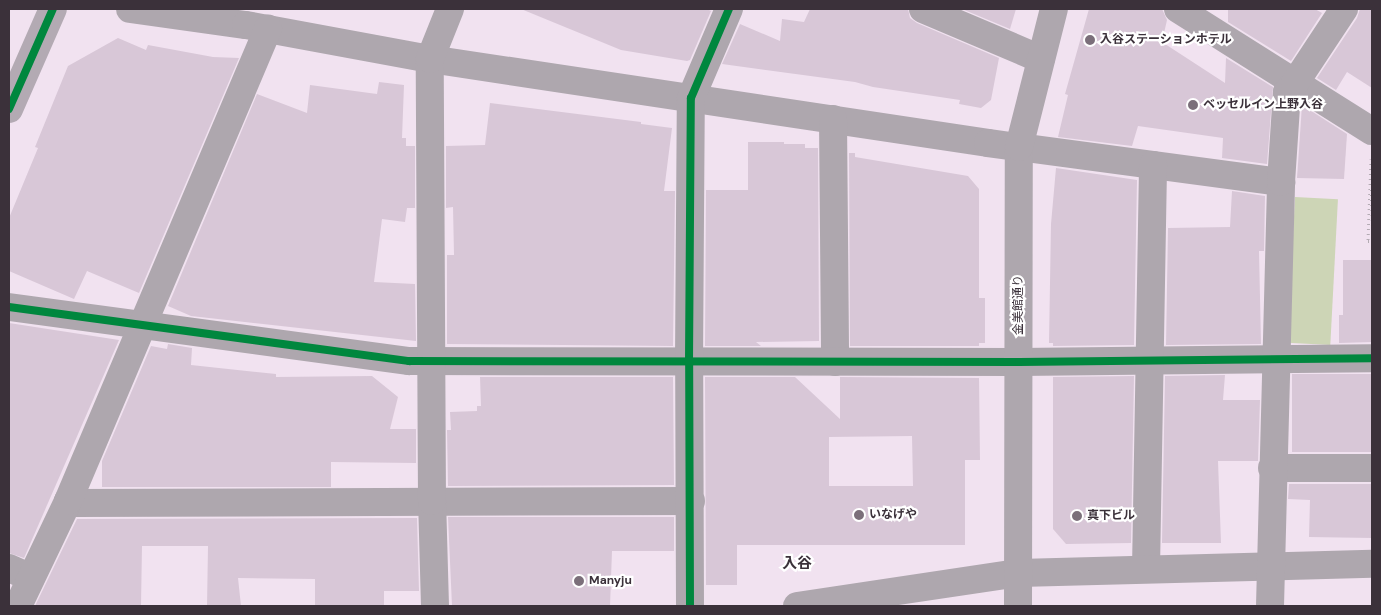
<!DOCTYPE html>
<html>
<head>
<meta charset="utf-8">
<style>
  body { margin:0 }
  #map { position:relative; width:1381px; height:615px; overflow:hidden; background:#f1e2f0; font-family:"DM Sans","Noto Sans JP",sans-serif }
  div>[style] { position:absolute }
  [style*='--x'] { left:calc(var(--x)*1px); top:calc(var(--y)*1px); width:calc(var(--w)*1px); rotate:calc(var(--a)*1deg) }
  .green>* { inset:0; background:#cdd5b6; transform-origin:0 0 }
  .building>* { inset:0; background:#d8c7d7; transform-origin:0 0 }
  .path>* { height:3px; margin-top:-1.5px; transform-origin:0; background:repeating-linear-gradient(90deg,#b3abb3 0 1px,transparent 0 5px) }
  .minor>* { height:28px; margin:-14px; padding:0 14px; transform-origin:14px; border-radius:14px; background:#aea7ae }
  .major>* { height:28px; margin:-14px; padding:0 14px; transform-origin:14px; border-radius:14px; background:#b3aab3 }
  .cycleway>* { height:8px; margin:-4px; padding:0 4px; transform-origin:4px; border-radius:4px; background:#00873e }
  .dots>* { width:14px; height:14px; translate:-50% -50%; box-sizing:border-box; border:2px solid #fff; border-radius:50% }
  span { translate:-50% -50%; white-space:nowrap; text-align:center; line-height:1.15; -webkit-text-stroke:4.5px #fff; paint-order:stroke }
  .poi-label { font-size:12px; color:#3b313a; font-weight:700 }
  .left { translate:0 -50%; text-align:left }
  .street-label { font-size:12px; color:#3b313a }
  .quarter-label { font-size:15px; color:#3b313a; font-weight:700 }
  .frame { position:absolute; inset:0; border:10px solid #3b313a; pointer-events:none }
</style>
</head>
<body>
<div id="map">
  <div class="green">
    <div style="left:1295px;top:197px;width:43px;height:146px;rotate:3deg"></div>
  </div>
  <div class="building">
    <div style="clip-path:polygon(521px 9px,707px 9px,711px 11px,690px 60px,687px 61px,621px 50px)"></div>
    <div style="clip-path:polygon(810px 9px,908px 9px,910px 18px,917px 23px,999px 58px,991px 100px,981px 108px,959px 104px,960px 100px,873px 87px,855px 82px,722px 64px,740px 24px,780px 41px,782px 19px,804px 22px)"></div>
    <div style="clip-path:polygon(962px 9px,1016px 9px,1010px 29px)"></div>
    <div style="clip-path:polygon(1089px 9px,1162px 9px,1167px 20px,1162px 42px,1225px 83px,1226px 58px,1273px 87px,1267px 164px,1222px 158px,1223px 138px,1138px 126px,1132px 146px,1058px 137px,1068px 95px,1065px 94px)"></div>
    <div style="clip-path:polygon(1228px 9px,1315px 9px,1322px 13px,1291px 61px,1228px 22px)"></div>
    <div style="clip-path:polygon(1360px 9px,1372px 9px,1372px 88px,1347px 72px,1336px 90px,1317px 78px,1357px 18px)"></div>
    <div style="clip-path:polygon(118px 38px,146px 50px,148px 45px,213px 57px,239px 58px,139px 293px,87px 271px,74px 299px,9px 271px,9px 218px,38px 148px,35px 147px,68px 66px)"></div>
    <div style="clip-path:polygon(379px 82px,404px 85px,402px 138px,406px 138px,406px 146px,415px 146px,415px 208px,407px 208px,405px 222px,382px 219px,374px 282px,415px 284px,416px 341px,191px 316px,168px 306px,257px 94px,307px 113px,310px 85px,377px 94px)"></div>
    <div style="clip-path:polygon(490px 103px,641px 122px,641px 124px,672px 128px,664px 191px,675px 191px,673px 346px,447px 344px,447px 255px,454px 255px,453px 207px,446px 208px,446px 146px,485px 145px)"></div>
    <div style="clip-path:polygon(1302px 105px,1347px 134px,1344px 179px,1297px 178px)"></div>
    <div style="clip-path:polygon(748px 142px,784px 142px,784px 144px,805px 144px,805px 148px,818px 148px,819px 341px,756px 342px,761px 346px,705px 346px,706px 190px,748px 190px)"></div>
    <div style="clip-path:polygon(849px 153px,855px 153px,855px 157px,968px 176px,979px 189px,979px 298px,985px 298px,985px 343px,979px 343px,979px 346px,850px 346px)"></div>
    <div style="clip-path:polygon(1056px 168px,1137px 180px,1134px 345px,1053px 346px,1053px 343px,1049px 343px,1051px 224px)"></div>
    <div style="clip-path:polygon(1232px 191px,1265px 196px,1264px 251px,1259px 251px,1261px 344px,1166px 345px,1168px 228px,1230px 227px)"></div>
    <div style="clip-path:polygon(1343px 260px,1372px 260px,1372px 342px,1339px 343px,1339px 315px,1343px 315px)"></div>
    <div style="clip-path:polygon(9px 323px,119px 340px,24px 558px,9px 553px)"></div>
    <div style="clip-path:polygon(168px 344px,192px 348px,191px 365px,276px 374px,276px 377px,372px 376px,398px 397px,390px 429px,416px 429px,416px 463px,331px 462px,331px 487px,102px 487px,102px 461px,151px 346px,167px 349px)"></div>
    <div style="left:1372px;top:374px;width:78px;height:80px;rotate:90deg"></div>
    <div style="clip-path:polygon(1225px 375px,1223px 400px,1260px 400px,1258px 461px,1218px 461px,1221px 543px,1162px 543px,1165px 376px)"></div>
    <div style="clip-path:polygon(1134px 376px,1131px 543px,1066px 544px,1053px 529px,1053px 377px)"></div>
    <div style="clip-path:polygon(480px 377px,673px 377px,674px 485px,448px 486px,447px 430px,451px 430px,450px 412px,477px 411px,477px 406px,481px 406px)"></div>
    <div style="clip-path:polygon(evenodd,705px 377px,795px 377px,840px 419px,840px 377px,979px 378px,980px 460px,965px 460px,965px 545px,737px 545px,737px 585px,706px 585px,705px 377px,912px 436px,913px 486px,829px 486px,829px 437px,912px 436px)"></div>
    <div style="clip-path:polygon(1289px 484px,1372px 484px,1372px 538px,1309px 537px,1310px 500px,1288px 499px)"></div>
    <div style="clip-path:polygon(448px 517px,674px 517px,674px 551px,612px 551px,610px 606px,452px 606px)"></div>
    <div style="clip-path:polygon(417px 518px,419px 591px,384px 591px,384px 606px,315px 606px,315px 579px,238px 578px,241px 606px,207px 606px,208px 546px,142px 546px,141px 606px,35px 606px,77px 519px)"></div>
  </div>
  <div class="path">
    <div style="--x:1371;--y:159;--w:82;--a:92.1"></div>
    <div style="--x:1368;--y:241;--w:4;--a:0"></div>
  </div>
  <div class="minor">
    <div style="--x:130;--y:9;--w:117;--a:7.9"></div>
    <div style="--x:246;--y:25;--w:187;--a:10.5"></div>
    <div style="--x:430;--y:59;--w:564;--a:8.56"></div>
    <div style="--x:988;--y:143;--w:296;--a:7.6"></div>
    <div style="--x:923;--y:9;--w:128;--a:23"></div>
    <div style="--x:1178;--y:9;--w:229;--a:32.2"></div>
    <div style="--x:833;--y:119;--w:243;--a:89.5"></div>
    <div style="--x:9;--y:307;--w:404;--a:7.7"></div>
    <div style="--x:409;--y:361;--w:610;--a:0.09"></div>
    <div style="--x:1019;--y:362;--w:353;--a:-0.6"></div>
    <div style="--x:1272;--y:468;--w:100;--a:0"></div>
    <div style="--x:68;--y:501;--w:5;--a:22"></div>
    <div style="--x:73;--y:503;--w:618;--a:-0.19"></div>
    <div style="--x:9;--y:568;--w:24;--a:24"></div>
    <div style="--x:1146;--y:569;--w:404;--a:-89"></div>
    <div style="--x:18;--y:606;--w:116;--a:-64.5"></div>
    <div style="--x:68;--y:501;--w:513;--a:-67.04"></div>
    <div style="--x:435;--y:606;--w:105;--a:-91.6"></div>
    <div style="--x:432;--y:501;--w:442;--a:-90.3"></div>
    <div style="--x:430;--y:59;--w:54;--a:-68.2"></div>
    <div style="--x:690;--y:606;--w:245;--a:-90.2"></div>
    <div style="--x:689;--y:361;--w:263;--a:-89.6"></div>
    <div style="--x:691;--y:98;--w:97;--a:-66.9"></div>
    <div style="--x:797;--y:606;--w:224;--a:-8.5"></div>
    <div style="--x:1019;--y:573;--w:353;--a:-1.5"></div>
    <div style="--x:1018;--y:606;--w:459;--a:-89.9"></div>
    <div style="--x:1019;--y:147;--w:142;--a:-75.8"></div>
    <div style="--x:1270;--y:606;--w:424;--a:-88.5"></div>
    <div style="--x:1281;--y:182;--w:90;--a:-86.2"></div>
    <div style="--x:1287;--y:92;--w:12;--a:-48"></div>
    <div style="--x:1295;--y:83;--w:89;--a:-56.5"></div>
  </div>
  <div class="major">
    <div style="--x:9;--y:109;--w:109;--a:-66.3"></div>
  </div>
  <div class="cycleway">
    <div style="--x:9;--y:109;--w:109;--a:-66.3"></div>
    <div style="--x:9;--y:307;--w:404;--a:7.7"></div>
    <div style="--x:409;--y:361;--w:610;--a:0.09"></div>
    <div style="--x:1019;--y:362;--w:353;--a:-0.6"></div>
    <div style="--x:690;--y:606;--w:245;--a:-90.2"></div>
    <div style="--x:689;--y:361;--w:263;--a:-89.6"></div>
    <div style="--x:691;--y:98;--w:97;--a:-66.9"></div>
  </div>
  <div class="dots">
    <div style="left:1090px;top:40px;background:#7b6f7a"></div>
    <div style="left:1193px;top:105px;background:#7b6f7a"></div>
    <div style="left:859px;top:515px;background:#7b6f7a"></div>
    <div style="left:1077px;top:516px;background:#7b6f7a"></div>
    <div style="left:579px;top:581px;background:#7b6f7a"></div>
  </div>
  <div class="poi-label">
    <span class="left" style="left:1100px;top:40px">入谷ステーションホテル</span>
    <span class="left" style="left:1203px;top:105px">ベッセルイン上野入谷</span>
    <span class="left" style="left:869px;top:515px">いなげや</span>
    <span class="left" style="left:1087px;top:516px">真下ビル</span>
    <span class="left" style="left:589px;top:581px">Manyju</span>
  </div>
  <div class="street-label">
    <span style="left:1019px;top:305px;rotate:-90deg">金美館通り</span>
  </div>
  <div class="quarter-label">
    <span style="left:797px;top:564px">入谷</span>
  </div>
  <div class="frame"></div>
</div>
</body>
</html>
